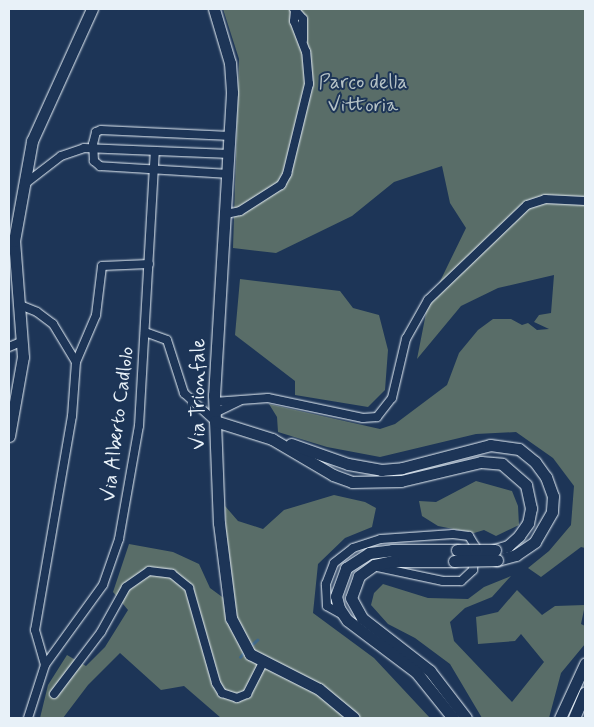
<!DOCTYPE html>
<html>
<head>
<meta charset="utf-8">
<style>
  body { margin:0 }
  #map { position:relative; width:594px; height:727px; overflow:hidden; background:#1d3557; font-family:Mynerve,sans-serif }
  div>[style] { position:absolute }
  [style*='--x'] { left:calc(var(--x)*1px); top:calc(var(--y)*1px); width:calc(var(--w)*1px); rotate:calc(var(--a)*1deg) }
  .green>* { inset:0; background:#596d68 }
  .stream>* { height:2.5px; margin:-1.25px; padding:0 1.25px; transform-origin:1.25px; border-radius:1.25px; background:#406888 }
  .roads { filter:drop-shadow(0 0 1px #e8f1f8) drop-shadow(0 0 1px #e8f1f8) }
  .street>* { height:8px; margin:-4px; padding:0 4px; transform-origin:4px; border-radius:4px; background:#1d3557 }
  .secondary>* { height:11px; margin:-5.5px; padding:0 5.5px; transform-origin:5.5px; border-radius:5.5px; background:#1d3557 }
  .bridges { filter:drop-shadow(0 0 1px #e8f1f8) drop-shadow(0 0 1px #e8f1f8) }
  .secondary-bridge>* { height:11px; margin:-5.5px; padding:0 5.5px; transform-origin:5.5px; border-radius:5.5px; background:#1d3557 }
  span { translate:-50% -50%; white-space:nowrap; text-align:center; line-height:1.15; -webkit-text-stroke:4px #1d3557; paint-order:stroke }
  .park-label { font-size:20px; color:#b6c3c6 }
  .street-label { font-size:20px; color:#e8f1f8 }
  .frame { position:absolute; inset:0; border:10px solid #e8f1f8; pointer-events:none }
</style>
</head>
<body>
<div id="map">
  <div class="green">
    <div style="clip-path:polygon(223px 9px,585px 9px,585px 548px,581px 547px,541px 577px,528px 568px,549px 551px,571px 525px,574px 486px,553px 458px,516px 432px,476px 434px,380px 457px,327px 447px,278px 432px,277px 417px,269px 404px,380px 429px,395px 424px,447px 385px,459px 353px,478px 330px,493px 319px,511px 319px,522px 325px,528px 323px,537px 330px,549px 329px,534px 322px,539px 315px,551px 313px,554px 275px,498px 288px,461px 306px,417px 359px,427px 308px,466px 228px,450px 203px,442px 166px,394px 182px,352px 216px,276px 253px,233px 248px,239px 59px)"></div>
    <div style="clip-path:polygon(240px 279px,340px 291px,353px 308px,379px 315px,388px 350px,385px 390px,368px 407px,295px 395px,295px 381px,235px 335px)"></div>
    <div style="clip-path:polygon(476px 481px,512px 491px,518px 506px,519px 525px,496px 536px,484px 530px,474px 533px,438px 526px,422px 516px,419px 501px,436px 502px)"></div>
    <div style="clip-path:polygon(334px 495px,365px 502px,376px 508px,372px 527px,345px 538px,318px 564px,313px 613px,374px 658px,430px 718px,221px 718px,184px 686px,161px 690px,120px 653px,88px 685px,63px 718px,40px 718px,48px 685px,67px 655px,86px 666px,105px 647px,128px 610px,113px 592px,129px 544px,173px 552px,199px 564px,210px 588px,229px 602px,225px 506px,238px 521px,263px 529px,284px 510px)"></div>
    <div style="clip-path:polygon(511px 576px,492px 597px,465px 608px,450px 622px,454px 641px,512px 702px,544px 662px,521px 634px,515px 641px,478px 644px,476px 617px,498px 612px,517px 590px,542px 615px,555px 606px,585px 605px,581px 624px,585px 626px,585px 644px,561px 673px,549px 718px,482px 718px,450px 664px,415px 638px,388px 624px,371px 605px,374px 593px,383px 584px,428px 598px,468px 599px,484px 587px)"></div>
  </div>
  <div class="stream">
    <div style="--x:249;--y:647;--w:11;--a:-41"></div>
    <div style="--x:240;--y:657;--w:8;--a:-50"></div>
  </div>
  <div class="roads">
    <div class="street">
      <div style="--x:294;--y:9;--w:13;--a:48"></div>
      <div style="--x:303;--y:19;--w:21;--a:90"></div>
      <div style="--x:229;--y:174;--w:129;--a:-176.5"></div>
      <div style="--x:100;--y:166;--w:8;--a:-140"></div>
      <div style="--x:94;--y:161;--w:17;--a:-93"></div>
      <div style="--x:93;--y:144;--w:12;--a:-76"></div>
      <div style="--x:96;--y:132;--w:5;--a:-22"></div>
      <div style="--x:101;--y:130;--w:130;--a:2.6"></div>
      <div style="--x:26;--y:183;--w:44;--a:-37.6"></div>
      <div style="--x:61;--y:156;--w:24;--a:-19"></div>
      <div style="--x:84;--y:148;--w:146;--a:2.4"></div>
      <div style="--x:226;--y:214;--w:14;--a:-12"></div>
      <div style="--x:240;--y:211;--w:49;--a:-32.4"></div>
      <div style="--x:281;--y:185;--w:13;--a:-61"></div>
      <div style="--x:287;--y:174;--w:93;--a:-76.3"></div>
      <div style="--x:309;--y:84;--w:32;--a:-95"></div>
      <div style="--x:306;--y:52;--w:33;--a:-111"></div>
      <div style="--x:294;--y:21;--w:12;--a:-85"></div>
      <div style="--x:20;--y:305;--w:18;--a:22"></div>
      <div style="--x:37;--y:312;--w:20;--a:37"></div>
      <div style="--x:53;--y:324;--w:44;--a:58.8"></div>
      <div style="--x:76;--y:362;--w:54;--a:94.2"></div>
      <div style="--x:72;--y:416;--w:217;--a:99.8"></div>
      <div style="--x:35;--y:630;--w:36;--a:74"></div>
      <div style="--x:145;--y:332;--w:23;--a:20"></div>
      <div style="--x:167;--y:340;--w:56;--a:72.2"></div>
      <div style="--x:184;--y:393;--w:42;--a:42.1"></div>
      <div style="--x:9;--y:347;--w:15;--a:-23"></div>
      <div style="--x:76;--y:362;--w:51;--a:-66.9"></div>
      <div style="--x:96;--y:315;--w:49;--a:-83"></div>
      <div style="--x:102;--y:266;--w:47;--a:-2.4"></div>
      <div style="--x:214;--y:402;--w:54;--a:-4.2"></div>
      <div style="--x:268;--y:398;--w:97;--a:11.9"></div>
      <div style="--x:363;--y:418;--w:14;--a:-4"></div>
      <div style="--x:377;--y:417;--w:24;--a:-52"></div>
      <div style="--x:392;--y:398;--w:61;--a:-76.7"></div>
      <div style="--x:406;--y:339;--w:45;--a:-60.6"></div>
      <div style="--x:428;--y:300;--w:137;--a:-43.8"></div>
      <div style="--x:527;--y:205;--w:19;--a:-18"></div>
      <div style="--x:545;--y:199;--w:40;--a:2.9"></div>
      <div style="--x:215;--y:413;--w:28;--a:-26"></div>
      <div style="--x:343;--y:615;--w:18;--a:-151"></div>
      <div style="--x:327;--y:606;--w:22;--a:-93"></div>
      <div style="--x:326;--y:584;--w:22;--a:-69"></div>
      <div style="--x:334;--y:563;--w:24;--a:-38"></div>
      <div style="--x:353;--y:548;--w:29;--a:-18"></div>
      <div style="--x:381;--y:539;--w:72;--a:-4"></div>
      <div style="--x:453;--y:534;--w:16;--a:7"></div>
      <div style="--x:469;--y:536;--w:12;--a:59"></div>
      <div style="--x:475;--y:546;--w:24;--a:95"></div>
      <div style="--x:473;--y:570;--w:16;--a:137"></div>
      <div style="--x:461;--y:581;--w:18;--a:180"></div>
      <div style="--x:443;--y:581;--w:67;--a:-168"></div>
      <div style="--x:54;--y:694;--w:78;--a:-52.8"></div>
      <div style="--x:101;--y:632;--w:51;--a:-60.9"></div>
      <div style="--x:126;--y:587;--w:28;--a:-35"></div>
      <div style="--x:149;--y:571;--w:23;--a:7"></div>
      <div style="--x:172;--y:574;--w:22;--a:39"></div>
      <div style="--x:189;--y:588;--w:99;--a:74.1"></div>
      <div style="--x:216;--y:683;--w:12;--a:59"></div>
      <div style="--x:222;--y:693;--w:16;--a:18"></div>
      <div style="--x:237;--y:698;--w:11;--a:-22"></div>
      <div style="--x:247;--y:694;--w:36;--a:-63"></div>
      <div style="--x:28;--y:718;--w:56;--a:-72.2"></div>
      <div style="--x:45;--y:665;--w:99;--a:-54.1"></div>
      <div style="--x:103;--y:585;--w:49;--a:-70.8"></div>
      <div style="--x:119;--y:539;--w:115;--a:-80"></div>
      <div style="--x:139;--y:426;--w:275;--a:-86.7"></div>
    </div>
    <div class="secondary">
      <div style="--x:214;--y:9;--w:56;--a:73.5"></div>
      <div style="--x:230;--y:63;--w:30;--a:86"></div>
      <div style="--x:232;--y:93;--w:303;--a:93.4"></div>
      <div style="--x:214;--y:395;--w:128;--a:87.8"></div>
      <div style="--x:219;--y:523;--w:96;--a:82.8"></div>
      <div style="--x:231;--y:618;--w:41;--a:62.2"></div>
      <div style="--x:250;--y:654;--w:77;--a:26.9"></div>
      <div style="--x:319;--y:689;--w:45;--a:39.6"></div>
      <div style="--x:215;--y:421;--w:60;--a:17.5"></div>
      <div style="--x:272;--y:439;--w:71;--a:30.5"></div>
      <div style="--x:333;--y:475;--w:20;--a:20"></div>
      <div style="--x:352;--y:482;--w:49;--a:-1.2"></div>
      <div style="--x:401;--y:481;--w:82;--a:-13.4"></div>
      <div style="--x:481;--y:462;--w:21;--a:5"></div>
      <div style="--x:502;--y:464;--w:32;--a:41"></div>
      <div style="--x:526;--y:485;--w:24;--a:78"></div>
      <div style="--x:531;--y:508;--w:15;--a:101"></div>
      <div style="--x:528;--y:523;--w:16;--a:125"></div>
      <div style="--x:519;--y:536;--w:15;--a:138"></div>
      <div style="--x:508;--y:546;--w:14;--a:163"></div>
      <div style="--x:9;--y:436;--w:80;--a:-80"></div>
      <div style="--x:23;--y:357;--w:116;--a:-94.4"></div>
      <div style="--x:14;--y:241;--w:102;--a:-79.8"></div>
      <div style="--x:32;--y:141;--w:145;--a:-65.6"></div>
      <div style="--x:291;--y:444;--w:60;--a:19.3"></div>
      <div style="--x:348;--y:464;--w:34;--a:10"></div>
      <div style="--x:381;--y:470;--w:21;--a:-5"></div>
      <div style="--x:402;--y:468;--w:91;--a:-14.6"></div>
      <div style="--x:490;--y:445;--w:29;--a:8"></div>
      <div style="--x:519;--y:449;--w:21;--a:39"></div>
      <div style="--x:535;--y:462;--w:19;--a:54"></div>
      <div style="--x:546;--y:477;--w:20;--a:70"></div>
      <div style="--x:553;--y:496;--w:16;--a:94"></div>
      <div style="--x:552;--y:512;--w:34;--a:120"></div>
      <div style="--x:535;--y:542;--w:23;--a:146"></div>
      <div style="--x:516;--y:555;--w:20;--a:165"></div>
      <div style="--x:454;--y:561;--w:61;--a:180"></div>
      <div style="--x:393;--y:561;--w:19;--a:168"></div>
      <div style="--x:374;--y:565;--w:19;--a:144"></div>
      <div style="--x:359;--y:576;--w:23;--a:110"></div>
      <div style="--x:351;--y:598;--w:23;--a:61"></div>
      <div style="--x:362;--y:618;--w:86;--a:37.9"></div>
      <div style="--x:430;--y:671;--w:59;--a:52.5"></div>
      <div style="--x:453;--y:718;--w:59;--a:-128.8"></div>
      <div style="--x:416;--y:672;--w:86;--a:-143"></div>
      <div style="--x:347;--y:620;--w:14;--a:-124"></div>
      <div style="--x:339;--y:608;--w:12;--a:-104"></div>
      <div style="--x:336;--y:596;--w:30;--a:-70"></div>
      <div style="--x:346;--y:568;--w:27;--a:-33"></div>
      <div style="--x:369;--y:553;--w:23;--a:-7"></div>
      <div style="--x:392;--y:550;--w:65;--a:0"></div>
      <div style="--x:560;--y:718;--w:60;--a:-65.2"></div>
      <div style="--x:574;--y:718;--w:28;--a:-67"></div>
    </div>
  </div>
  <div class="bridges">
    <div class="secondary-bridge">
      <div style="--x:457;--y:550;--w:38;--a:0"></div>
      <div style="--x:454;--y:561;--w:43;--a:-1.3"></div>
    </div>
  </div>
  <div class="park-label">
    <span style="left:363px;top:94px">Parco della<br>Vittoria</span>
  </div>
  <div class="street-label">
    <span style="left:198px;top:394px;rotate:-90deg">Via Trionfale</span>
    <span style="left:118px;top:424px;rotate:-83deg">Via Alberto Cadlolo</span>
  </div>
  <div class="frame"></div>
</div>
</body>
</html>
